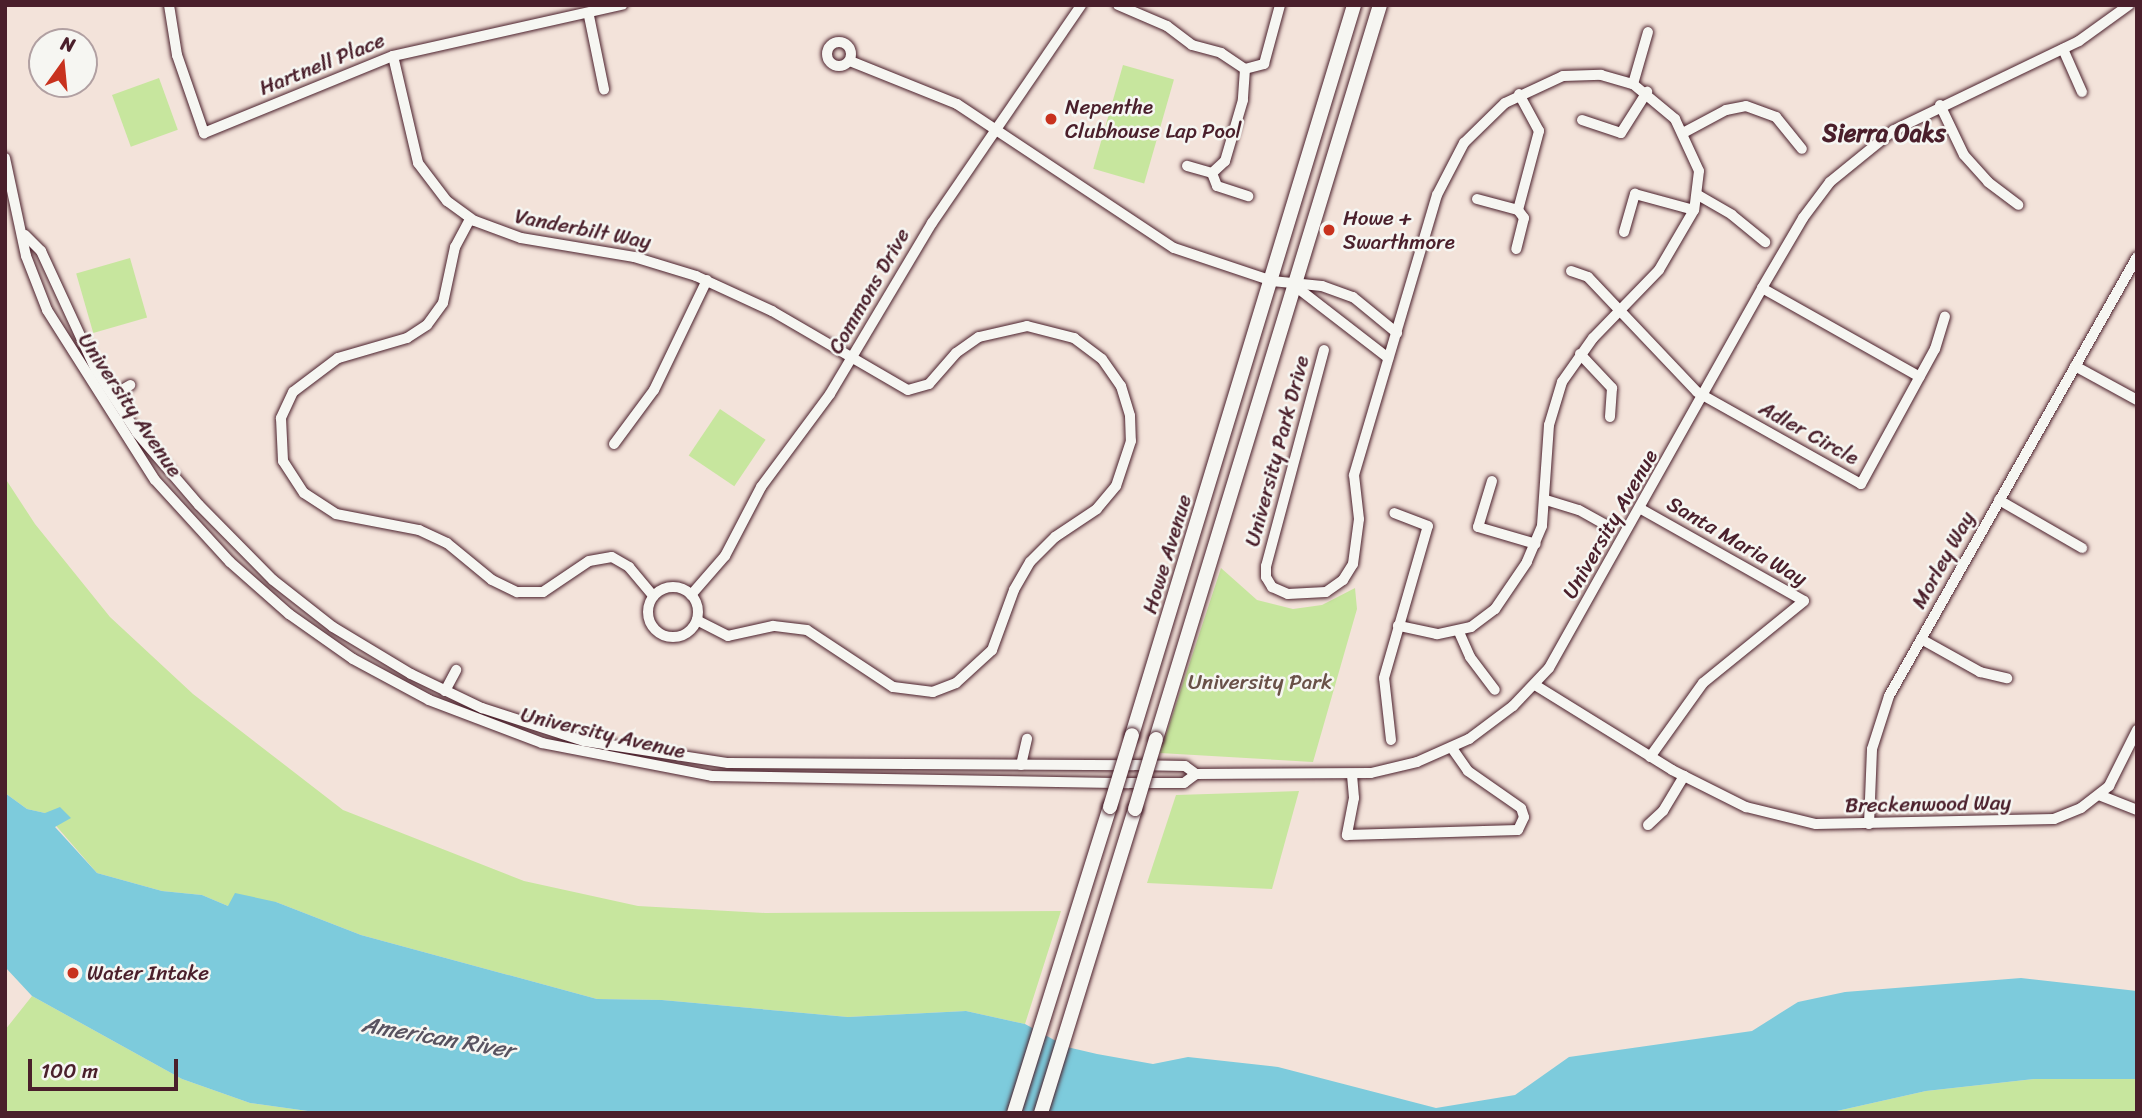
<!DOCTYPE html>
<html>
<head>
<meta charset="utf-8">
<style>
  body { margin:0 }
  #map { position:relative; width:2142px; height:1118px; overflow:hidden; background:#f3e3da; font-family:Sriracha,sans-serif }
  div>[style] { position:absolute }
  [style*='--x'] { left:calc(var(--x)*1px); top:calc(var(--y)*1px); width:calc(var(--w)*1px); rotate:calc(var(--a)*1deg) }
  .green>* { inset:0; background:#c7e69e; transform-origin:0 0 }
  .water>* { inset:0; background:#7dcbdc }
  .roads { filter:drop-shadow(0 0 2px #4a1f2b) drop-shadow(0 0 2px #4a1f2b) }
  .minor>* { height:10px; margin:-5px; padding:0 5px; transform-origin:5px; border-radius:5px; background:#f6f6f2 }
  .minor>.ring { margin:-5px; padding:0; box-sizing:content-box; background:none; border:10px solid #f6f6f2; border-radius:50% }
  .major>* { height:14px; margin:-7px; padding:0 7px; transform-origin:7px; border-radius:7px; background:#f6f6f2 }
  .bridges { filter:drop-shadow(0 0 2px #4a1f2b) drop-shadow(0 0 2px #4a1f2b) }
  .major-bridge>* { height:14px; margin:-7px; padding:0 7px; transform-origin:7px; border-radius:7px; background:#f6f6f2 }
  .dots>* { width:19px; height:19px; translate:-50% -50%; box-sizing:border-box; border:4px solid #f6f6f2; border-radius:50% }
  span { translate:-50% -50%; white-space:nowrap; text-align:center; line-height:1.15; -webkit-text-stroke:5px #f6f6f2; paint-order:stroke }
  .street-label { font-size:21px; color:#4a1f2b }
  .poi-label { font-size:21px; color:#4a1f2b }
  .left { translate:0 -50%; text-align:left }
  .park-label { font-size:21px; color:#695148 }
  .water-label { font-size:23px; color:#595360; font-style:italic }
  .quarter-label { font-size:24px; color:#4a1f2b; font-weight:700 }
  .frame { position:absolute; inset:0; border:7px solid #4a1f2b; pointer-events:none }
  .north { position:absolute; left:28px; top:28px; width:70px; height:70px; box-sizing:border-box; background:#f6f6f2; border:2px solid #b1a0a2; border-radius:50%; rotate:15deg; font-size:19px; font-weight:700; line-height:28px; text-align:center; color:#4a1f2b }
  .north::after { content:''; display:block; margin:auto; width:24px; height:32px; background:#c8321e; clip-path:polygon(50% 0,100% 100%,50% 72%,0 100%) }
  .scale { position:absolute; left:28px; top:1059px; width:150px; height:32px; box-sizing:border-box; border:4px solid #4a1f2b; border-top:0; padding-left:9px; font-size:21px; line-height:24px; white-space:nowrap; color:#4a1f2b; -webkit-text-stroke:5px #f6f6f2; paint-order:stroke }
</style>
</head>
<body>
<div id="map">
  <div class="green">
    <div style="left:1123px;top:65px;width:53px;height:108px;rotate:16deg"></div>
    <div style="left:159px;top:78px;width:55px;height:50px;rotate:70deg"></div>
    <div style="left:130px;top:258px;width:62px;height:56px;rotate:74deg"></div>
    <div style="left:720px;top:409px;width:55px;height:56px;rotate:34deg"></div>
    <div style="clip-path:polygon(5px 478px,35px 524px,110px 617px,193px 694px,343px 810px,524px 881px,638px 906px,765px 913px,1061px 911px,1025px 1024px,966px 1011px,848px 1017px,662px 1000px,597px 999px,361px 935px,276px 902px,228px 906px,202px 895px,162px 891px,97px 873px,45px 813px,27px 809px,5px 793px)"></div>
    <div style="clip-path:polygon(1221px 568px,1257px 600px,1293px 609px,1322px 605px,1355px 588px,1357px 609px,1313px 762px,1160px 753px)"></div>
    <div style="clip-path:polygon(1299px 791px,1272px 889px,1147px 883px,1176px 795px)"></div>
    <div style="clip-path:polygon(32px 996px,182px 1079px,250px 1103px,322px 1113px,5px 1113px,5px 1030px)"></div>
    <div style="clip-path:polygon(2035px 1079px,2137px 1079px,2137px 1113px,1828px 1113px,1926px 1091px)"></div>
  </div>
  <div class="water">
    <div style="clip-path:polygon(5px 793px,27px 809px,45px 813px,60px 807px,71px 818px,55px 827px,97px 873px,162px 891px,202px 895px,228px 906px,235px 893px,276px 902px,361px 935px,597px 999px,662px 1000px,848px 1017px,966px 1011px,1025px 1024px,1067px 1047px,1097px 1054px,1153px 1064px,1188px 1057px,1278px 1067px,1436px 1108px,1515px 1095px,1569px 1057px,1752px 1031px,1798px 1002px,1845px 992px,2021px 978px,2137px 991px,2137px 1079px,2035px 1079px,1926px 1091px,1828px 1113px,322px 1113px,250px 1103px,182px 1079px,32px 996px,5px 967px)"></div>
  </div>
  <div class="roads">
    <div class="minor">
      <div style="--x:169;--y:5;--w:51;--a:80.9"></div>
      <div style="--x:177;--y:55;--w:83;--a:70.9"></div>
      <div style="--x:204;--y:133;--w:204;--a:-22.2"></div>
      <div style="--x:393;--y:56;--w:235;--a:-12.6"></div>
      <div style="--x:1118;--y:5;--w:53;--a:23.2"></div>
      <div style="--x:1167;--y:26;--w:31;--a:37"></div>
      <div style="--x:1192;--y:45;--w:30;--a:15"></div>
      <div style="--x:1221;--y:53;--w:29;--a:34"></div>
      <div style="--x:1245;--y:69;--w:31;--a:94"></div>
      <div style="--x:1243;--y:100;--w:64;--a:106.4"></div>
      <div style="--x:1225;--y:161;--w:18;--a:137"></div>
      <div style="--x:1212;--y:173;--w:26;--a:-164"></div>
      <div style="--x:589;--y:16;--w:75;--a:78.4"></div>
      <div class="ring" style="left:827px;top:42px;width:14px;height:14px"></div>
      <div style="--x:2063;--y:49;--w:47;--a:66.2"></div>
      <div style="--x:393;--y:56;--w:110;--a:76.8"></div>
      <div style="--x:418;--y:163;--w:48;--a:52.7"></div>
      <div style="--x:447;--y:201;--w:34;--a:36"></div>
      <div style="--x:475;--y:221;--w:49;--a:20.3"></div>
      <div style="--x:521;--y:238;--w:115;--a:9.5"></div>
      <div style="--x:634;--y:257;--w:65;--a:17"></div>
      <div style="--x:696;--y:276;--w:84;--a:24.7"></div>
      <div style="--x:772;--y:311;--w:157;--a:30.2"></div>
      <div style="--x:908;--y:390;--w:22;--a:-16"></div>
      <div style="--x:929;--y:384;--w:41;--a:-48.9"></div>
      <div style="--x:956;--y:353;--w:28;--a:-35"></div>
      <div style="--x:979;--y:337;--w:49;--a:-12.9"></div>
      <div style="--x:1027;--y:326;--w:49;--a:14.3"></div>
      <div style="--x:1074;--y:338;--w:35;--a:37"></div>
      <div style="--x:1102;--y:359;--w:33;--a:55"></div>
      <div style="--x:1121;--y:386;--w:31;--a:73"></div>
      <div style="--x:1130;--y:416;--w:25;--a:88"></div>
      <div style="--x:1131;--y:441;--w:47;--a:108.4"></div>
      <div style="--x:1116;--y:486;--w:30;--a:130"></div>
      <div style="--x:1097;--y:509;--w:50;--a:146.3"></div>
      <div style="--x:1055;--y:537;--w:35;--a:135"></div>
      <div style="--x:1030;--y:562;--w:32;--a:120"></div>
      <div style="--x:1014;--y:590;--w:64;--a:110.1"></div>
      <div style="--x:992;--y:650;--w:49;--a:137.5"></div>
      <div style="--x:956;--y:683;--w:25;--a:159"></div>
      <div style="--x:933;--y:692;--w:40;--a:-172.9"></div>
      <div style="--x:893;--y:687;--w:103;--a:-146.5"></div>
      <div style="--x:807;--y:630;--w:34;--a:-173"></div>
      <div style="--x:773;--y:626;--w:46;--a:167.5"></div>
      <div style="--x:728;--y:636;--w:35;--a:-153"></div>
      <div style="--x:850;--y:61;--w:115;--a:21.9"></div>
      <div style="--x:957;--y:104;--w:260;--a:33.6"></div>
      <div style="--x:1174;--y:248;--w:103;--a:18.6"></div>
      <div style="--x:1272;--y:281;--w:50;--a:5.7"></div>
      <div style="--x:1322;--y:286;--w:33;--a:20"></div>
      <div style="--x:1353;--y:297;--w:57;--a:39.3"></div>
      <div style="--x:1245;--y:69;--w:20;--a:-15"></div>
      <div style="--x:1264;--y:64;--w:61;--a:-74.8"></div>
      <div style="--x:1633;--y:84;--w:54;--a:-73.9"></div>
      <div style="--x:1940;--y:105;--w:55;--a:64.4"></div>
      <div style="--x:1964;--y:155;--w:36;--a:48"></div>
      <div style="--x:1988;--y:182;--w:38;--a:37"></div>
      <div style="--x:1582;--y:120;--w:41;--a:18.4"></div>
      <div style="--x:1621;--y:133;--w:49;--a:-57.6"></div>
      <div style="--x:1683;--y:133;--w:49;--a:-28.1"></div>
      <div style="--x:1726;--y:110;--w:20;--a:-11"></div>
      <div style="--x:1746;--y:106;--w:32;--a:20"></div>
      <div style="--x:1776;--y:117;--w:41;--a:50.9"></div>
      <div style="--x:5;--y:158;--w:100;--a:77.9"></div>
      <div style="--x:26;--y:256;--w:58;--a:68.7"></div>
      <div style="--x:47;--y:310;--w:201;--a:57.6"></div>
      <div style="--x:155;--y:480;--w:111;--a:47.6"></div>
      <div style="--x:230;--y:562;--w:79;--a:41.4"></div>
      <div style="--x:289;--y:614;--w:78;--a:35.1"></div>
      <div style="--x:353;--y:659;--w:86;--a:28.3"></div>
      <div style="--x:429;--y:700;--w:121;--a:20.8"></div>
      <div style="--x:542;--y:743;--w:173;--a:11"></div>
      <div style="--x:712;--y:776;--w:417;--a:1"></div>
      <div style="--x:1129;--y:783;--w:55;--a:0"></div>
      <div style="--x:1184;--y:783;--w:15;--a:-37"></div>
      <div style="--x:1212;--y:173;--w:14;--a:69"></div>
      <div style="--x:1217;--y:186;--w:33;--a:18"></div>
      <div style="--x:1698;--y:195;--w:39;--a:30"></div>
      <div style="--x:1732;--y:215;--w:43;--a:39.3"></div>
      <div style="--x:1477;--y:199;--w:42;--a:15"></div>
      <div style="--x:1518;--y:210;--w:10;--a:53"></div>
      <div style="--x:1524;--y:218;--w:32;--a:104"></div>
      <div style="--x:1518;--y:210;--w:82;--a:-75.1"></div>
      <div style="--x:1539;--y:131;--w:42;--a:-118.4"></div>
      <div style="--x:470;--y:219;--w:32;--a:118"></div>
      <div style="--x:455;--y:247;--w:57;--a:102.1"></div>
      <div style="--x:443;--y:303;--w:27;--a:126"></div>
      <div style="--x:427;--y:325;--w:24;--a:147"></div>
      <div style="--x:407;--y:338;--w:72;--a:163.8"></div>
      <div style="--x:338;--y:358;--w:56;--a:142.9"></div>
      <div style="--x:293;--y:392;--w:29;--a:115"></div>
      <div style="--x:281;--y:418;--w:43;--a:87.3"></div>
      <div style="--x:283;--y:461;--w:38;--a:57"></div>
      <div style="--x:304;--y:493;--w:38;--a:33"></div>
      <div style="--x:336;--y:514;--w:85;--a:10.9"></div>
      <div style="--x:419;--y:530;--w:31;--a:25"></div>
      <div style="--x:447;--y:543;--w:58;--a:39.4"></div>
      <div style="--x:492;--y:580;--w:28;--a:26"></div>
      <div style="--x:517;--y:592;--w:26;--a:0"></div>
      <div style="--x:543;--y:592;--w:55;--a:-34"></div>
      <div style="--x:589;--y:561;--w:23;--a:-10"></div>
      <div style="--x:612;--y:557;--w:20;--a:30"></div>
      <div style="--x:629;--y:567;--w:38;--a:50"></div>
      <div style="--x:1624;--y:232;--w:40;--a:-74"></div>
      <div style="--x:1635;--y:194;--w:61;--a:15.2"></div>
      <div style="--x:25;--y:235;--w:23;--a:45"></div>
      <div style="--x:41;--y:251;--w:131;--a:65.2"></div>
      <div style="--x:96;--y:370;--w:75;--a:56.9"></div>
      <div style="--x:137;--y:433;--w:95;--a:49.3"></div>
      <div style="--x:199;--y:505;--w:105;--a:45.4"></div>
      <div style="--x:273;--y:580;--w:76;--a:38.1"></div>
      <div style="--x:333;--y:627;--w:91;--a:31.1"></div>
      <div style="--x:411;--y:674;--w:79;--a:25.6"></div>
      <div style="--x:482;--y:708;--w:107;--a:17.9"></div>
      <div style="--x:584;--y:741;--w:146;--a:8.7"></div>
      <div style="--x:728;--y:763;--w:406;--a:0.3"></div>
      <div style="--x:1134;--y:765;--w:51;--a:1.1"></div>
      <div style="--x:1185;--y:766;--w:14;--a:36"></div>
      <div style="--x:1196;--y:774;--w:175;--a:-0.3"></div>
      <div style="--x:1371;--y:773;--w:47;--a:-13.4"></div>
      <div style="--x:1417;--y:762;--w:57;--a:-23.9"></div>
      <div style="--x:1469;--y:739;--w:55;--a:-36.9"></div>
      <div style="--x:1513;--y:706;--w:52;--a:-46.5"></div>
      <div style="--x:1549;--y:668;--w:436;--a:-60.7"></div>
      <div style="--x:1762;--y:288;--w:81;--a:-59.6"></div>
      <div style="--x:1803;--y:218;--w:45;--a:-53.1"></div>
      <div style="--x:1830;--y:182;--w:82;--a:-39.1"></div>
      <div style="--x:1894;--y:130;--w:205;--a:-25.7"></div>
      <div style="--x:2079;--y:41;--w:62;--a:-35.8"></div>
      <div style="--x:1571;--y:271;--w:18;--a:19"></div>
      <div style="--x:1588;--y:277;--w:158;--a:46.5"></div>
      <div style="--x:1697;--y:392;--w:188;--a:29.3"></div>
      <div style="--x:1861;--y:484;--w:154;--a:-61.3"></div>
      <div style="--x:1935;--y:349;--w:34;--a:-73"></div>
      <div style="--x:1295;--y:286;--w:118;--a:37.7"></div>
      <div style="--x:1762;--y:288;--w:181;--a:29.4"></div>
      <div style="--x:1324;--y:350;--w:224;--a:105"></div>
      <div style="--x:1266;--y:566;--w:11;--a:90"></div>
      <div style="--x:1266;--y:577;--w:12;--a:59"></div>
      <div style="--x:1272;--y:587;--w:17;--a:24"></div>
      <div style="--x:1288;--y:594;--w:38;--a:-3"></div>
      <div style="--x:1326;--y:592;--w:21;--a:-35"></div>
      <div style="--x:1343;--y:580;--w:19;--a:-58"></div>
      <div style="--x:1353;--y:564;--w:45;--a:-82.4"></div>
      <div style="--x:1359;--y:519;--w:44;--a:-96.5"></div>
      <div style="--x:1354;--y:475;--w:292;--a:-73.5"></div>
      <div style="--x:1437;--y:195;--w:59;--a:-62.6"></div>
      <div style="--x:1464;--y:143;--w:57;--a:-44.3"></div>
      <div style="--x:1505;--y:103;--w:64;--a:-25"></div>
      <div style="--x:1563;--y:76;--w:38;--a:-2"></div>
      <div style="--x:1601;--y:75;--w:33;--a:16"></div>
      <div style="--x:1633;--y:84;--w:55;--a:39.8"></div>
      <div style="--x:1675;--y:119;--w:57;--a:65.2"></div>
      <div style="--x:1699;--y:171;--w:39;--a:97"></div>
      <div style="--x:1694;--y:210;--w:69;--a:120.3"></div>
      <div style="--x:1659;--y:270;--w:95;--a:134.1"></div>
      <div style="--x:1593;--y:338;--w:54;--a:125.2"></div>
      <div style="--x:1562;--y:382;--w:45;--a:106.8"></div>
      <div style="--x:1549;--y:425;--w:101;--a:94"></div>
      <div style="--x:1542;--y:526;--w:39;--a:113"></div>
      <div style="--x:1527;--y:562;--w:57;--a:124.2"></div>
      <div style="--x:1495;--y:609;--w:30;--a:143"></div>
      <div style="--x:1471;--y:627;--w:35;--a:168"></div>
      <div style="--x:1437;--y:634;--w:40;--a:-168"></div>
      <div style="--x:1580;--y:354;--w:47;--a:46.7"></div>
      <div style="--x:1612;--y:388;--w:29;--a:94"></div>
      <div style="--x:2075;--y:366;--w:71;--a:28.7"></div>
      <div style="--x:113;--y:395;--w:20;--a:-30"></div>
      <div style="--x:614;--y:444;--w:67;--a:-53.5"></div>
      <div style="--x:654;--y:390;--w:122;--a:-64.3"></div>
      <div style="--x:1492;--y:481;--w:48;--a:106.9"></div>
      <div style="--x:1478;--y:527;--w:60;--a:16.3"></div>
      <div style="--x:1546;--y:500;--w:34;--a:17"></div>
      <div style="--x:1579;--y:510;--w:31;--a:29"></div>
      <div style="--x:1999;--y:500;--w:96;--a:30"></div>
      <div style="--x:1641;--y:509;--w:187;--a:29.4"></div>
      <div style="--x:1804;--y:601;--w:130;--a:140.9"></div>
      <div style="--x:1703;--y:683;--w:91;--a:125.6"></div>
      <div class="ring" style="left:648px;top:587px;width:40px;height:40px"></div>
      <div style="--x:691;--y:595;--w:52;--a:-48.9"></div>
      <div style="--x:725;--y:556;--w:78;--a:-62.4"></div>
      <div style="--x:761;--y:487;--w:116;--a:-53.4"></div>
      <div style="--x:830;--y:394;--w:199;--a:-59.2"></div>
      <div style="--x:932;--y:223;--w:264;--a:-55.6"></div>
      <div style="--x:1459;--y:632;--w:27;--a:66"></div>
      <div style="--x:1470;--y:657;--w:41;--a:52.9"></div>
      <div style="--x:1921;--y:639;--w:68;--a:29.2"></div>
      <div style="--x:1980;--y:672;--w:28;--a:13"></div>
      <div style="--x:1535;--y:685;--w:161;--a:31.8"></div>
      <div style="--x:1672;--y:770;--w:83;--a:26.6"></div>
      <div style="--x:1746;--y:807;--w:72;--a:13.7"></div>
      <div style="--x:1816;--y:824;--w:238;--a:-1.2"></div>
      <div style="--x:2054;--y:819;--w:29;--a:-22"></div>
      <div style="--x:2081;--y:808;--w:36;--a:-38"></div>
      <div style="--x:2109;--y:786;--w:63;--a:-63.4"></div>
      <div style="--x:445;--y:691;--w:24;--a:-62"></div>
      <div style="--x:1391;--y:740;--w:62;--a:-96.4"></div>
      <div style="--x:1384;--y:678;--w:158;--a:-73.9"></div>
      <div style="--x:1428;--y:526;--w:36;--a:-159"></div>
      <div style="--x:1021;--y:765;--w:27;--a:-77"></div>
      <div style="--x:1352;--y:775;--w:23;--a:85"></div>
      <div style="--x:1354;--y:798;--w:38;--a:101"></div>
      <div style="--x:1347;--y:835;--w:171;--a:-1.7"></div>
      <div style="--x:1518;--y:830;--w:14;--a:-65"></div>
      <div style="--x:1524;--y:817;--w:9;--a:-108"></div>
      <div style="--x:1521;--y:808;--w:65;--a:-145.1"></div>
      <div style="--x:1468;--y:771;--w:28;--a:-125"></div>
      <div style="--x:2099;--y:795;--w:41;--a:21.5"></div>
      <div style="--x:1869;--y:824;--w:75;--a:-87.7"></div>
      <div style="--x:1872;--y:749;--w:56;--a:-72.2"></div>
      <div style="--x:1889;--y:696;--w:504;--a:-60.54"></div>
      <div style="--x:1648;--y:825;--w:21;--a:-43"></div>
      <div style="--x:1663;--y:811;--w:41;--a:-59"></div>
    </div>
    <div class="major">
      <div style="--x:1132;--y:735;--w:763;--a:-73.08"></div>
      <div style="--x:1156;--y:739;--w:767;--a:-73.03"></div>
      <div style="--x:1014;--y:1113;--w:321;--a:-72.6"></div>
      <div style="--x:1041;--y:1113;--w:318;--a:-72.8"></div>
    </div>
  </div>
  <div class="bridges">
    <div class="major-bridge">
      <div style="--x:1110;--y:807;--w:75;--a:-73"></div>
      <div style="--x:1135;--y:809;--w:73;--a:-73.3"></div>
    </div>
  </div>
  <div class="dots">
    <div style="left:1051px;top:119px;background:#c8321e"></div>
    <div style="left:1329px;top:230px;background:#c8321e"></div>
    <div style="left:73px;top:973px;background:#c8321e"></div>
  </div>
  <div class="street-label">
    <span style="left:322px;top:64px;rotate:-22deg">Hartnell Place</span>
    <span style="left:583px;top:229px;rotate:11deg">Vanderbilt Way</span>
    <span style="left:869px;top:291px;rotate:-60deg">Commons Drive</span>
    <span style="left:130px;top:405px;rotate:56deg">University Avenue</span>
    <span style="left:1809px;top:433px;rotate:29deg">Adler Circle</span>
    <span style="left:1277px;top:451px;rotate:-75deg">University Park Drive</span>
    <span style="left:1610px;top:524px;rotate:-60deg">University Avenue</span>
    <span style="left:1737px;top:541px;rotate:30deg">Santa Maria Way</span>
    <span style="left:1167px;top:554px;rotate:-73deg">Howe Avenue</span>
    <span style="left:1943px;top:560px;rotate:-61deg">Morley Way</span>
    <span style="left:603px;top:733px;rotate:13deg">University Avenue</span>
    <span style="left:1928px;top:804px;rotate:-1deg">Breckenwood Way</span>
  </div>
  <div class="poi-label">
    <span class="left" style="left:1065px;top:119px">Nepenthe<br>Clubhouse Lap Pool</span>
    <span class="left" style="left:1343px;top:230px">Howe +<br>Swarthmore</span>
    <span class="left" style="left:87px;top:973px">Water Intake</span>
  </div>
  <div class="park-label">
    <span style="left:1260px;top:682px">University Park</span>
  </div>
  <div class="water-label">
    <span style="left:438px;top:1038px;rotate:10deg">American River</span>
  </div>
  <div class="quarter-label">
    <span style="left:1884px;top:134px">Sierra Oaks</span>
  </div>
  <div class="frame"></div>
  <div class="north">N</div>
  <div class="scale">100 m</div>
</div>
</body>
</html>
